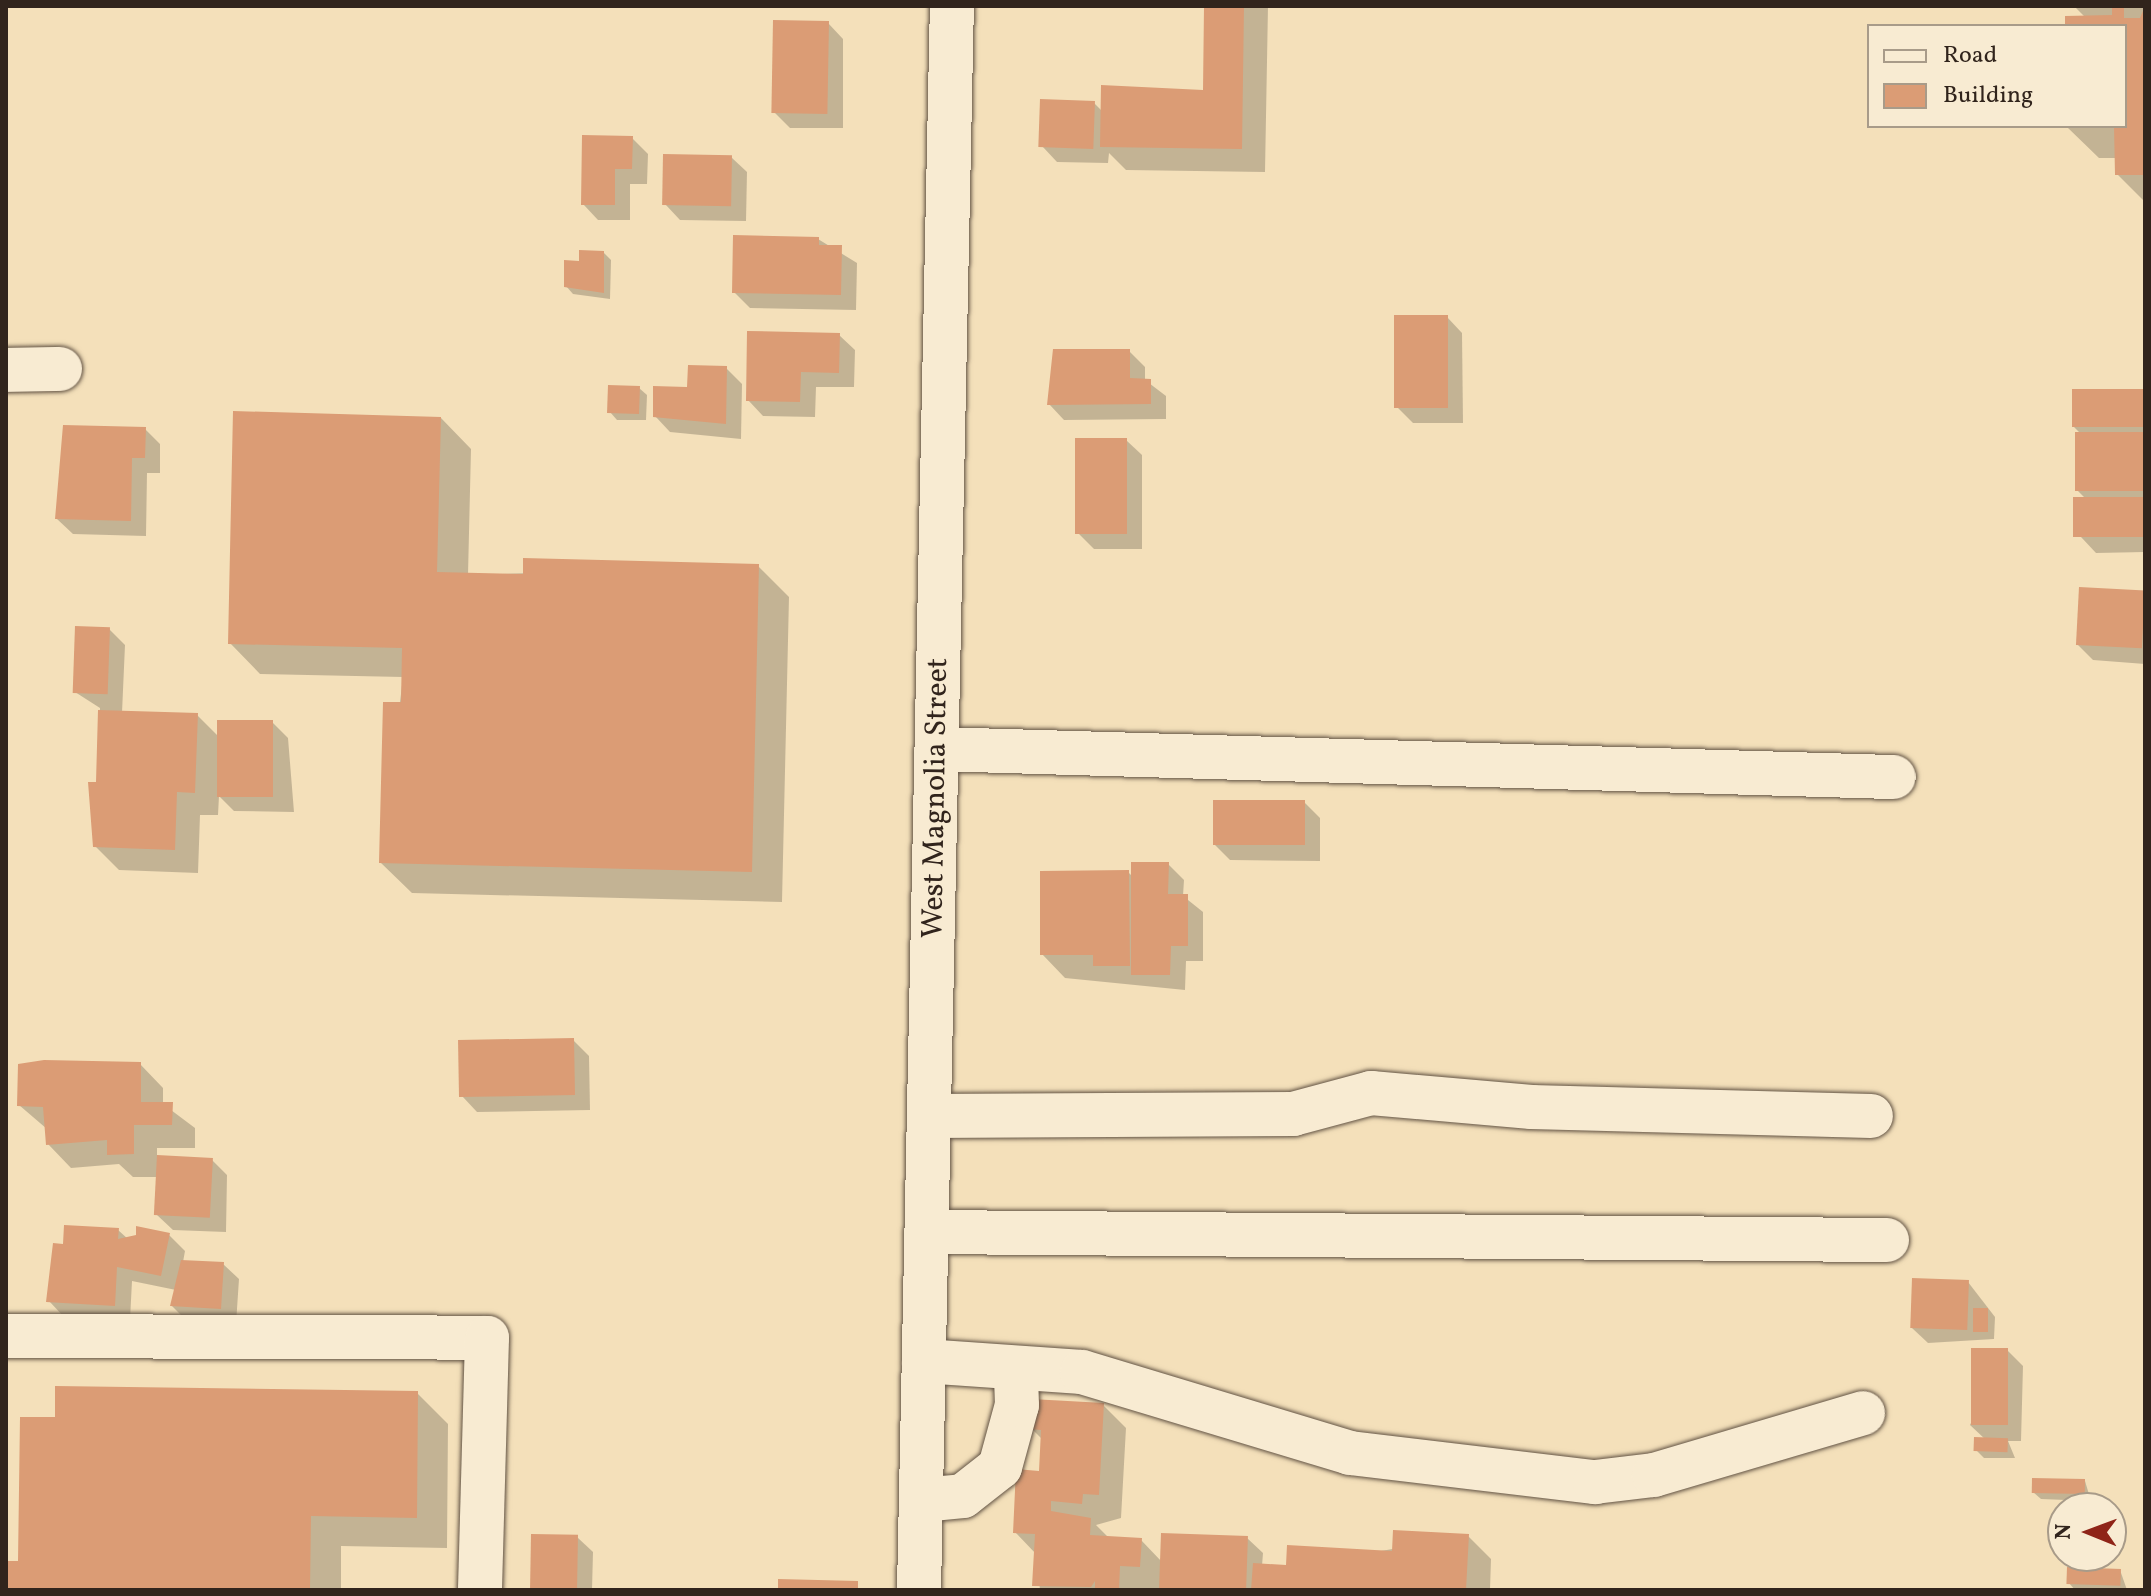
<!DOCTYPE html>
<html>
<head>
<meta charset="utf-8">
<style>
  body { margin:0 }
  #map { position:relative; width:2151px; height:1596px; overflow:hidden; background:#f4e0ba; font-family:Vollkorn,serif }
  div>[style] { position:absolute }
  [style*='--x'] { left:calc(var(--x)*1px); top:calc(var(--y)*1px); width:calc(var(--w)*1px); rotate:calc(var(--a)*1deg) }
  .shadow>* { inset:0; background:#0003 }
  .building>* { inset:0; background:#db9c75; transform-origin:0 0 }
  .roads { filter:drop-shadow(0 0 2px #625344) drop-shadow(0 0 2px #625344) }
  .minor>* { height:44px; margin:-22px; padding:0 22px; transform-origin:22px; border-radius:22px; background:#f8ebd2 }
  span { translate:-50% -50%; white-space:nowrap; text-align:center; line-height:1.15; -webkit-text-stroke:6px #f8ebd2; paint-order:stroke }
  .street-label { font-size:30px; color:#31241c }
  .frame { position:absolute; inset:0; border:8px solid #31241c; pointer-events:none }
  .legend { position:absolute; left:1867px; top:24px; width:260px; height:104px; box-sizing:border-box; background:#f8ebd2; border:2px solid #a89b89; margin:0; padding:10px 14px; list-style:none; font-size:24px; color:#31241c }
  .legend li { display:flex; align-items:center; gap:16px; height:40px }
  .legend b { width:40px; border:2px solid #a89b89 }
  .north { position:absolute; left:2047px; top:1492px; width:80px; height:80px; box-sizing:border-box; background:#f8ebd2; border:2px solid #a89b89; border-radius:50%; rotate:271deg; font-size:22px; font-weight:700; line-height:32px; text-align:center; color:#31241c }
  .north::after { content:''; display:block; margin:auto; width:28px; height:36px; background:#8f2418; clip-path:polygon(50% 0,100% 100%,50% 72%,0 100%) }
</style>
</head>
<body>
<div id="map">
  <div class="shadow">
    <div style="clip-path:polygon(1206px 6px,1268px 6px,1265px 172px,1126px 170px,1109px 153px,1108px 163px,1057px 162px,1042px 146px,1094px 103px,1102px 111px,1205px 93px)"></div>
    <div style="clip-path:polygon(2074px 6px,2145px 6px,2145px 202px,2117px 174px,2117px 158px,2099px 158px,2068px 128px,2125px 126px,2125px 26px,2067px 26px,2086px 18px)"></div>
    <div style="clip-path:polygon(828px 23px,843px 39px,843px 128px,790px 128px,774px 112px)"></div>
    <div style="clip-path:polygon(632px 138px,648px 154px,647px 184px,630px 184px,630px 220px,598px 220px,583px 204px)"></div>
    <div style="clip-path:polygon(731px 157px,747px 172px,746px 221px,680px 220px,665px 204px)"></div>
    <div style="clip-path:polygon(818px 239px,857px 263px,856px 310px,750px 308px,734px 292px)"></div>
    <div style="clip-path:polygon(604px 253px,611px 260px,610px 299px,573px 294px,566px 286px,581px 263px)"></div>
    <div style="clip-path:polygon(1447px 317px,1462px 333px,1463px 423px,1413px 423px,1397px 407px)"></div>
    <div style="clip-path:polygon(839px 335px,855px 350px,854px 387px,816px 387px,815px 417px,763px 416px,748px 400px)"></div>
    <div style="clip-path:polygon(1129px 351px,1145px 367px,1145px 380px,1166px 396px,1166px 419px,1064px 420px,1049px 404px)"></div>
    <div style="clip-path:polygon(726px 368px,742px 384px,741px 439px,670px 432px,655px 416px)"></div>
    <div style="clip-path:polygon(639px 388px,647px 395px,646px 420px,617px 420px,610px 412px)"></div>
    <div style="clip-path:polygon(2145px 391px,2145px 552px,2096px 553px,2081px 537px,2087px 500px,2077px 490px,2081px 434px,2074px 427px)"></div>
    <div style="clip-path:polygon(441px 418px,471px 449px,468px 575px,758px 566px,789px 597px,782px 902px,412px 893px,381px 863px,403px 677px,260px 674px,230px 643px)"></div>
    <div style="clip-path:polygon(145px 429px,160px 444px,160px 473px,147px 473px,146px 536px,73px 534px,57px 519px)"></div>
    <div style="clip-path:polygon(1126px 440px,1142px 455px,1142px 549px,1094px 549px,1078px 533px)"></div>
    <div style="clip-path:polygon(2145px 593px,2145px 664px,2093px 660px,2077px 644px)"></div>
    <div style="clip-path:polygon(109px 629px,125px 645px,122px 713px,197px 715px,219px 737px,272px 722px,288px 738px,294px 812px,234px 811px,219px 796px,218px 815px,200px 815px,198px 873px,119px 870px,95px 846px,100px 708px,75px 692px)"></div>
    <div style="clip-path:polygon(1304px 802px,1320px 818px,1320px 861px,1230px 860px,1215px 845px)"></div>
    <div style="clip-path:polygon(1168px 864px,1184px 880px,1183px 896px,1203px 912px,1203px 961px,1186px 961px,1185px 990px,1065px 978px,1042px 954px,1128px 872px,1133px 877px)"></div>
    <div style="clip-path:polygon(573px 1040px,589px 1056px,590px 1110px,477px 1112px,462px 1096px)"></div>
    <div style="clip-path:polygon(140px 1064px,163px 1088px,163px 1104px,195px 1128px,195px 1148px,157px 1148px,157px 1157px,212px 1160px,227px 1175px,226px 1232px,173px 1230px,157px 1215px,158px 1177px,133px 1177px,119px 1164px,71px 1168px,48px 1144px,47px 1129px,19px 1105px)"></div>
    <div style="clip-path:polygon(118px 1230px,128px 1239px,169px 1235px,185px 1251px,183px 1262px,223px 1264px,239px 1279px,236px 1324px,187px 1321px,172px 1306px,176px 1290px,132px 1281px,130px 1320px,64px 1317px,49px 1301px,65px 1246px)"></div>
    <div style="clip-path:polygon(1968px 1282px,1995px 1317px,1994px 1339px,1928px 1343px,1912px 1328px)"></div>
    <div style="clip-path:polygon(2007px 1350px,2023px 1366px,2021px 1441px,2008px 1441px,2015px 1458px,1984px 1458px,1976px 1450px,1986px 1440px,1970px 1425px)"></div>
    <div style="clip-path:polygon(417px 1393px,448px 1424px,447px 1548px,341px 1546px,341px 1590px,6px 1590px,6px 1563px,20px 1563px,57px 1419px)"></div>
    <div style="clip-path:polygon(1103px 1405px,1126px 1428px,1121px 1518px,1096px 1525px,1109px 1538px,1141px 1540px,1162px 1562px,1247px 1538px,1263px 1553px,1262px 1566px,1288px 1567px,1468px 1536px,1491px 1559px,1490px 1590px,1040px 1590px,1036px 1554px,1015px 1532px,1041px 1473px,1043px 1440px,1032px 1429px)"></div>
    <div style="clip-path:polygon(2085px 1481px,2091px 1501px,2041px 1499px,2033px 1492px)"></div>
    <div style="clip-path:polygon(577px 1537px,593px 1552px,592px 1590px,532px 1590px)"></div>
    <div style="clip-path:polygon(2120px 1570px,2127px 1590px,2075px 1590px,2069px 1583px)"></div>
  </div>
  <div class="building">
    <div style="clip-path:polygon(1204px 6px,1244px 6px,1242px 149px,1100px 147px,1101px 85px,1203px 90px)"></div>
    <div style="clip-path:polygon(2112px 6px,2124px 6px,2124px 18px,2140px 18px,2145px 6px,2145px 175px,2115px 175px,2114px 126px,2125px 126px,2125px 26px,2065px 26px,2065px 16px,2112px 15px)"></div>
    <div style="left:773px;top:20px;width:56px;height:93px;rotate:1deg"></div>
    <div style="left:1040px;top:99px;width:55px;height:48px;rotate:2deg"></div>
    <div style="clip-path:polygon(582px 135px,633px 136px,632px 169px,615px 169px,615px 205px,581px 205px)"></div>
    <div style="left:663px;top:154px;width:69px;height:51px;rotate:1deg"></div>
    <div style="clip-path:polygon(733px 235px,819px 237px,819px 245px,842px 245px,841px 295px,732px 293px)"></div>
    <div style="clip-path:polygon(579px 250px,604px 251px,604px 293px,564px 287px,564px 260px,579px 261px)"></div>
    <div style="left:1394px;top:315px;width:54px;height:93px"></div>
    <div style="clip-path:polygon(747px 331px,840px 333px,839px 373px,801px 372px,800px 402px,746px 401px)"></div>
    <div style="clip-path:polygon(1053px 349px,1130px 349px,1130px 378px,1151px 379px,1151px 404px,1047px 405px)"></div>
    <div style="clip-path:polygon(688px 365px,727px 366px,726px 424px,653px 417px,653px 386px,687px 387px)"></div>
    <div style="left:608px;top:385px;width:32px;height:28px;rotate:2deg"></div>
    <div style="left:2145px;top:389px;width:38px;height:73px;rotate:90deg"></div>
    <div style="clip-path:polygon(233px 411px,441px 417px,437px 572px,523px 574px,523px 558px,759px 564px,752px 872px,379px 863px,383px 702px,401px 702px,402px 648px,228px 644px)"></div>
    <div style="clip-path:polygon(63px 425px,146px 427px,145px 458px,132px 458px,131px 521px,55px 519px)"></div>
    <div style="left:2075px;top:432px;width:70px;height:59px"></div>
    <div style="left:1075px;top:438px;width:52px;height:96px"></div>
    <div style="left:2145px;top:497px;width:40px;height:72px;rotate:90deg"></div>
    <div style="left:2079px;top:587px;width:66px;height:58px;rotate:3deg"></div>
    <div style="left:75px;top:626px;width:35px;height:67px;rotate:2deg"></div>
    <div style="clip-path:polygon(98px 710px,198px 713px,195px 793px,177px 792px,175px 850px,93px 847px,88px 782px,96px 782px)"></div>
    <div style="left:217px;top:720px;width:56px;height:77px"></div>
    <div style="left:1213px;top:800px;width:92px;height:45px"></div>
    <div style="clip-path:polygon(1131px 862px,1169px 862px,1168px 894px,1188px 894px,1188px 946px,1171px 946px,1170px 975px,1131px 975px)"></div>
    <div style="clip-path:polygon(1129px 870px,1130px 966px,1093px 966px,1093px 955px,1040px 955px,1040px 871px)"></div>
    <div style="left:574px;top:1038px;width:57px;height:116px;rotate:89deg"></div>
    <div style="clip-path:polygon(44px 1060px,141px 1062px,141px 1102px,173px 1102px,172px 1125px,134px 1125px,134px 1154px,107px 1155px,107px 1140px,46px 1145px,43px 1107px,17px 1106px,18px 1064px)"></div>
    <div style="left:157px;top:1155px;width:56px;height:60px;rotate:3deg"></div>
    <div style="clip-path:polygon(64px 1225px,119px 1228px,118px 1239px,136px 1235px,136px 1226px,170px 1233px,161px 1276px,117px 1267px,115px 1306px,46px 1302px,53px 1243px,63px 1244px)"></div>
    <div style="clip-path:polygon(181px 1260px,224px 1262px,221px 1309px,170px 1306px)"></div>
    <div style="left:1912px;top:1278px;width:57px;height:50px;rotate:2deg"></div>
    <div style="left:1973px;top:1308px;width:15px;height:24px"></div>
    <div style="left:1971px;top:1348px;width:37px;height:77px"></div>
    <div style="clip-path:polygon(55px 1386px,418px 1391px,417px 1518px,311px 1516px,310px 1590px,6px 1590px,6px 1561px,18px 1561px,20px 1417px,55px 1417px)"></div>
    <div style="clip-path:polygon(1031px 1399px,1104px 1403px,1099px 1495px,1083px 1494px,1082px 1504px,1051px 1501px,1051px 1511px,1091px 1518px,1090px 1535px,1142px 1538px,1140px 1567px,1120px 1566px,1119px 1590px,1095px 1590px,1095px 1581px,1091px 1587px,1032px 1586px,1035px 1534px,1013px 1533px,1016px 1469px,1039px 1471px,1041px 1430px,1029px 1429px)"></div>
    <div style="left:1974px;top:1437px;width:34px;height:14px;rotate:2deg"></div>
    <div style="left:2032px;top:1478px;width:53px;height:15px;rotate:1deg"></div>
    <div style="clip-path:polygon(1393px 1530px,1469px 1534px,1466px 1590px,1251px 1590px,1253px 1563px,1286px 1565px,1287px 1545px,1392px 1551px)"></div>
    <div style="left:1161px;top:1533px;width:87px;height:57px;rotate:2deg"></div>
    <div style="left:531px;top:1534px;width:47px;height:56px;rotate:1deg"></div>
    <div style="left:2067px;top:1567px;width:54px;height:17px;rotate:2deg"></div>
    <div style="clip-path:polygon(778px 1579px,858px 1581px,858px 1590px,778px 1590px)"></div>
  </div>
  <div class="roads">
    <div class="minor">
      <div style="--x:6;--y:370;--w:54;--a:-1.1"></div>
      <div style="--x:937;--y:749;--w:957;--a:1.68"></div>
      <div style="--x:929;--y:1116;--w:364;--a:-0.3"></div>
      <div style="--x:1293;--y:1114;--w:81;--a:-15.1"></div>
      <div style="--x:1371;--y:1093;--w:161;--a:5"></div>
      <div style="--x:1531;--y:1107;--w:340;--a:1.5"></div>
      <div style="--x:927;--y:1232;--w:960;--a:0.48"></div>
      <div style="--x:6;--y:1336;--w:481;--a:0.2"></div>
      <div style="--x:487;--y:1338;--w:252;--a:91.6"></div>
      <div style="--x:924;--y:1361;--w:158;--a:4"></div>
      <div style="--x:1082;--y:1372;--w:280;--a:16.8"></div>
      <div style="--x:1350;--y:1453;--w:247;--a:6.8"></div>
      <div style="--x:1595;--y:1482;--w:59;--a:-6.8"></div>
      <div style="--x:1654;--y:1475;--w:218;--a:-16.5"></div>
      <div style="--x:921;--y:1500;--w:42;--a:-5.4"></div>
      <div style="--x:963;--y:1496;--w:47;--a:-38.1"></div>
      <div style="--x:1000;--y:1467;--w:64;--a:-74.7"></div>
      <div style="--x:1017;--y:1405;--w:37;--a:-92"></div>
      <div style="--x:919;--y:1590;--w:1584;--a:-88.81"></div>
    </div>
  </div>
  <div class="street-label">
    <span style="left:936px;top:798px;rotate:-89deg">West Magnolia Street</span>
  </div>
  <div class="frame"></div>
  <ul class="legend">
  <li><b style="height:10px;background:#f8ebd2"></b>Road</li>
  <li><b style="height:22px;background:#db9c75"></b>Building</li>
  </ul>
  <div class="north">N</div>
</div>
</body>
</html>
